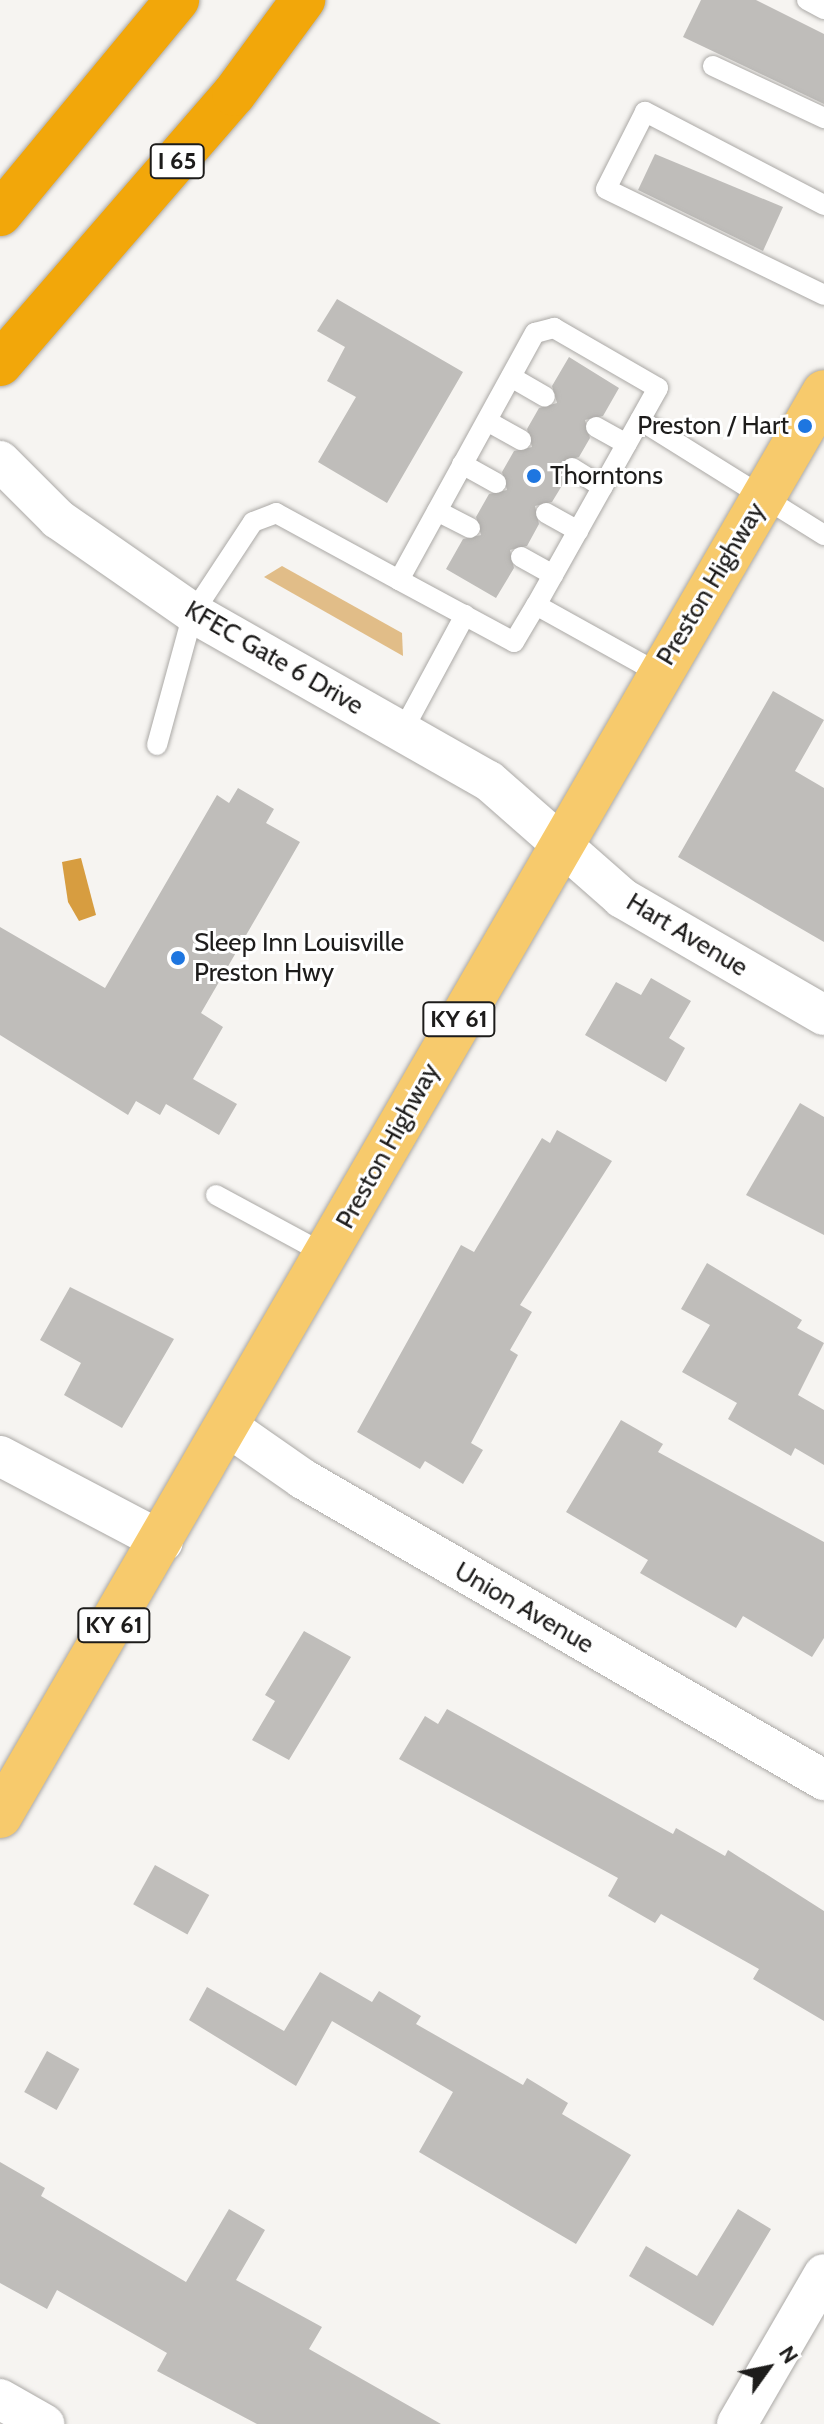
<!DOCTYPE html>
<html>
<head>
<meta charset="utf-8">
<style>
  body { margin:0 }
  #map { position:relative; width:824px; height:2424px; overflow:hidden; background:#f6f4f1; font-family:Cabin,sans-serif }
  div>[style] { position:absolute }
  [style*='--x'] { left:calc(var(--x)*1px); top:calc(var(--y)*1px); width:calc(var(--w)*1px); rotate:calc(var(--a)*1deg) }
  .green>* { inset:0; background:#e1bd88 }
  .water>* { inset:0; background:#d79d40 }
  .building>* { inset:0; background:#bfbdba; transform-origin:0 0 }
  .roads { filter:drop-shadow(0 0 2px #aba9a6) drop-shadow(0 0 2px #aba9a6) }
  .lane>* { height:20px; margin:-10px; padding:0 10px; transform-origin:10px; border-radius:10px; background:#fff }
  .street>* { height:40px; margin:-20px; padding:0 20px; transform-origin:20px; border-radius:20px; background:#fff }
  .primary>* { height:44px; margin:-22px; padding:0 22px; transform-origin:22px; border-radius:22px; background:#f7ca6c }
  .highway>* { height:44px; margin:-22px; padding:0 22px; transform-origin:22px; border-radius:22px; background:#f2a70a }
  .dots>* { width:22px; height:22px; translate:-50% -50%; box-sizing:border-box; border:4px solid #fff; border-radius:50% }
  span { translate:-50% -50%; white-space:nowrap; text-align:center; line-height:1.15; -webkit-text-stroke:6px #fff; paint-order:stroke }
  .shield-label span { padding:2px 6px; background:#fff; border:2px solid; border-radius:6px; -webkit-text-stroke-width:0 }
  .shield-label { font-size:24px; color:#1d1c1b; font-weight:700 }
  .poi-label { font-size:26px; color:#1d1c1b }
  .right { translate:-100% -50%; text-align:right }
  .left { translate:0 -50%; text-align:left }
  .street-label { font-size:26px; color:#1d1c1b }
  .north { position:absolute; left:728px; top:2328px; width:80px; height:80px; -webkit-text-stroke:6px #fff; paint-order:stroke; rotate:57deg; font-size:22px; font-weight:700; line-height:32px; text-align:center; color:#1d1c1b }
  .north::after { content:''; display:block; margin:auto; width:28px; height:36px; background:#1d1c1b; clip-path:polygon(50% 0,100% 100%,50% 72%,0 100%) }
</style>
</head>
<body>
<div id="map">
  <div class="green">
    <div style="clip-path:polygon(282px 566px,402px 633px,403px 656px,264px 577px)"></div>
  </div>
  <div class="water">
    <div style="clip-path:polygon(81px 858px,96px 915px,79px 921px,68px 902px,62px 862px)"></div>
  </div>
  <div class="building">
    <div style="clip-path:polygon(701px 0,756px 0,824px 34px,824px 104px,683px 37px)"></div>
    <div style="clip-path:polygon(655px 154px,783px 207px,763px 251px,638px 190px)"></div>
    <div style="clip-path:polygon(337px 299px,463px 372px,387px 503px,318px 462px,356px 397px,327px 381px,345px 347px,317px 331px)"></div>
    <div style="clip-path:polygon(569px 357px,619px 388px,603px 416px,585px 420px,590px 438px,579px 457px,561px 462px,566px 479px,552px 502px,535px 506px,539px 524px,527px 546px,510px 550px,514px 568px,496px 598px,446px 569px,463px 539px,481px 535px,476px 517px,489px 494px,507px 490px,502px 472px,514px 451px,532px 447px,527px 429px,539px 408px,557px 403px,552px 386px)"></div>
    <div style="clip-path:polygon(773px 691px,824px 720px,795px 771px,824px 788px,824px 942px,678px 857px)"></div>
    <div style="clip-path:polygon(238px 788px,274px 809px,266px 823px,300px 842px,201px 1013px,223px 1027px,193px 1079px,237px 1104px,219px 1135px,166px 1104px,160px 1115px,136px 1101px,128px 1115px,0 1035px,0 927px,105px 988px,217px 795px,229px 803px)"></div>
    <div style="clip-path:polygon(651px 978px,691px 1001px,669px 1038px,685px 1048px,666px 1082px,585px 1035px,616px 982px,641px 995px)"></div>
    <div style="clip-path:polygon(800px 1103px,824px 1117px,824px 1235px,746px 1195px)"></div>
    <div style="clip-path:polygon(557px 1130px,612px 1161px,520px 1305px,532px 1312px,510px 1350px,518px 1355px,471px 1443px,483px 1450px,463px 1484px,425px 1461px,420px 1469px,357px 1432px,461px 1245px,474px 1252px,542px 1138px,550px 1143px)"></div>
    <div style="clip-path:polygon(707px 1263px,802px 1320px,797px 1328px,824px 1343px,798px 1395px,824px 1410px,824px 1465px,795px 1448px,791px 1456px,728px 1419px,737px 1403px,682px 1372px,710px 1325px,681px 1309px)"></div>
    <div style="clip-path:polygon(70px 1287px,174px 1339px,122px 1428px,64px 1395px,81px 1363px,40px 1340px)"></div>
    <div style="clip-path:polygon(621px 1420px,663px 1444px,658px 1452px,824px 1542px,824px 1638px,812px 1657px,743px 1616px,736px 1628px,640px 1573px,648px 1560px,566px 1512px)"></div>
    <div style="clip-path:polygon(304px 1631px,351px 1657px,289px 1760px,252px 1740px,275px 1701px,265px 1695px)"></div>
    <div style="clip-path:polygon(447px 1709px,673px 1834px,676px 1828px,725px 1856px,728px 1850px,824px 1911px,824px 2021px,753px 1979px,759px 1969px,661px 1914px,655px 1923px,608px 1896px,618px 1878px,399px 1759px,425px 1716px,438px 1724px)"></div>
    <div style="left:155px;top:1865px;width:62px;height:45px;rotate:29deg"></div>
    <div style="clip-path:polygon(320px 1972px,372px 2002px,379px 1991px,421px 2016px,416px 2024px,523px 2085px,527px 2078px,568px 2103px,562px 2114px,631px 2155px,576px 2244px,419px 2152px,453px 2092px,332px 2021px,296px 2086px,189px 2020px,207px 1987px,284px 2031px)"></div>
    <div style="left:47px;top:2051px;width:37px;height:47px;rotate:29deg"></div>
    <div style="clip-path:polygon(0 2162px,45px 2188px,41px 2196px,186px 2282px,229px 2209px,265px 2230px,236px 2280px,322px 2327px,309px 2349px,441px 2424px,257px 2424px,157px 2371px,167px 2353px,57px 2290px,47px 2309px,0 2283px)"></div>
    <div style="clip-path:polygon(738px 2209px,771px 2229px,713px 2326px,629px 2276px,646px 2246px,697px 2276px)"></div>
  </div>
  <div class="roads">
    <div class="lane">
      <div style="--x:807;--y:0;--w:19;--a:28"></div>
      <div style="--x:713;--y:66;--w:123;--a:25.1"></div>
      <div style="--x:824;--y:205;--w:202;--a:-152.5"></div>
      <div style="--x:645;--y:112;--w:86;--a:116.9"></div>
      <div style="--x:606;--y:189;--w:242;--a:25.9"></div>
      <div style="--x:511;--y:377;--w:39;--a:30"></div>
      <div style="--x:640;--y:420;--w:217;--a:32"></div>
      <div style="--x:487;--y:421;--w:39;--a:29"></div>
      <div style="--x:596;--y:427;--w:35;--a:29"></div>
      <div style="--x:462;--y:464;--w:39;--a:29"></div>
      <div style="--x:572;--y:468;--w:36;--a:32"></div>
      <div style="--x:437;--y:511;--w:37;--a:27"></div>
      <div style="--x:546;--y:513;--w:37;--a:29"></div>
      <div style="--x:521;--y:557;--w:37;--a:29"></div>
      <div style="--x:536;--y:605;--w:43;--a:120.7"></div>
      <div style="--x:514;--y:642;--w:131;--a:-151.7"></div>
      <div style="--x:399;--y:580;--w:282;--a:-61.2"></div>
      <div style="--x:535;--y:333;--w:20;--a:-15"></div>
      <div style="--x:554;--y:328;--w:120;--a:30"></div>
      <div style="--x:658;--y:388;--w:249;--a:119.3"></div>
      <div style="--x:536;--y:605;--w:140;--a:29.1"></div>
      <div style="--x:402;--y:732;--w:133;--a:-61.7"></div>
      <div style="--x:157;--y:745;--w:137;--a:-74.7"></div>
      <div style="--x:193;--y:613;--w:109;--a:-56.6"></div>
      <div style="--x:253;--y:522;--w:25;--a:-21"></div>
      <div style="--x:276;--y:513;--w:140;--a:28.6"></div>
      <div style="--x:216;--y:1195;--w:126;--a:28.4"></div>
    </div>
    <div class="street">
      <div style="--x:0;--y:461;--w:82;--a:45"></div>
      <div style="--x:58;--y:519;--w:165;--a:34.8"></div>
      <div style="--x:193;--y:613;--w:340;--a:29.6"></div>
      <div style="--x:489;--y:781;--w:177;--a:41.3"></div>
      <div style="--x:622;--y:898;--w:233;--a:30.1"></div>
      <div style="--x:230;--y:1428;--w:89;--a:34.9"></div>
      <div style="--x:303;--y:1479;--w:602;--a:30.02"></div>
      <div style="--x:0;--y:1456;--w:184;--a:27.8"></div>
      <div style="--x:0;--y:2399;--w:51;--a:29.6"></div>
      <div style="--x:737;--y:2424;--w:173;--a:-59.9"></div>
    </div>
    <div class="primary">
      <div style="--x:0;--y:1816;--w:1645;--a:-59.94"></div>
    </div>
    <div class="highway">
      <div style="--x:0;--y:214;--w:278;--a:-50.4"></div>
      <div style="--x:0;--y:364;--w:357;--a:-49.1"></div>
      <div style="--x:234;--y:94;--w:117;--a:-53.7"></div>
    </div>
  </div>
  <div class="dots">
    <div style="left:805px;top:426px;background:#1e76e0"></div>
    <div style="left:534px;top:476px;background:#1e76e0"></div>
    <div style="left:178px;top:958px;background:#1e76e0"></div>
  </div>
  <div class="shield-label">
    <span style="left:177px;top:161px">I 65</span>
    <span style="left:459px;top:1019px">KY 61</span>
    <span style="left:114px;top:1625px">KY 61</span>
  </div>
  <div class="poi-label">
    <span class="right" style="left:789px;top:426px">Preston / Hart</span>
    <span class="left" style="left:550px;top:476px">Thorntons</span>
    <span class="left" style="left:194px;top:958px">Sleep Inn Louisville<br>Preston Hwy</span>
  </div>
  <div class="street-label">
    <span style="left:711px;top:584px;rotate:-59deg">Preston Highway</span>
    <span style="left:274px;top:658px;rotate:30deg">KFEC Gate 6 Drive</span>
    <span style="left:687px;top:935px;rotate:31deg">Hart Avenue</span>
    <span style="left:388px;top:1146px;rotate:-61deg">Preston Highway</span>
    <span style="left:524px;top:1608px;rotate:30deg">Union Avenue</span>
  </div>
  <div class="north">N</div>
</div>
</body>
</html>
